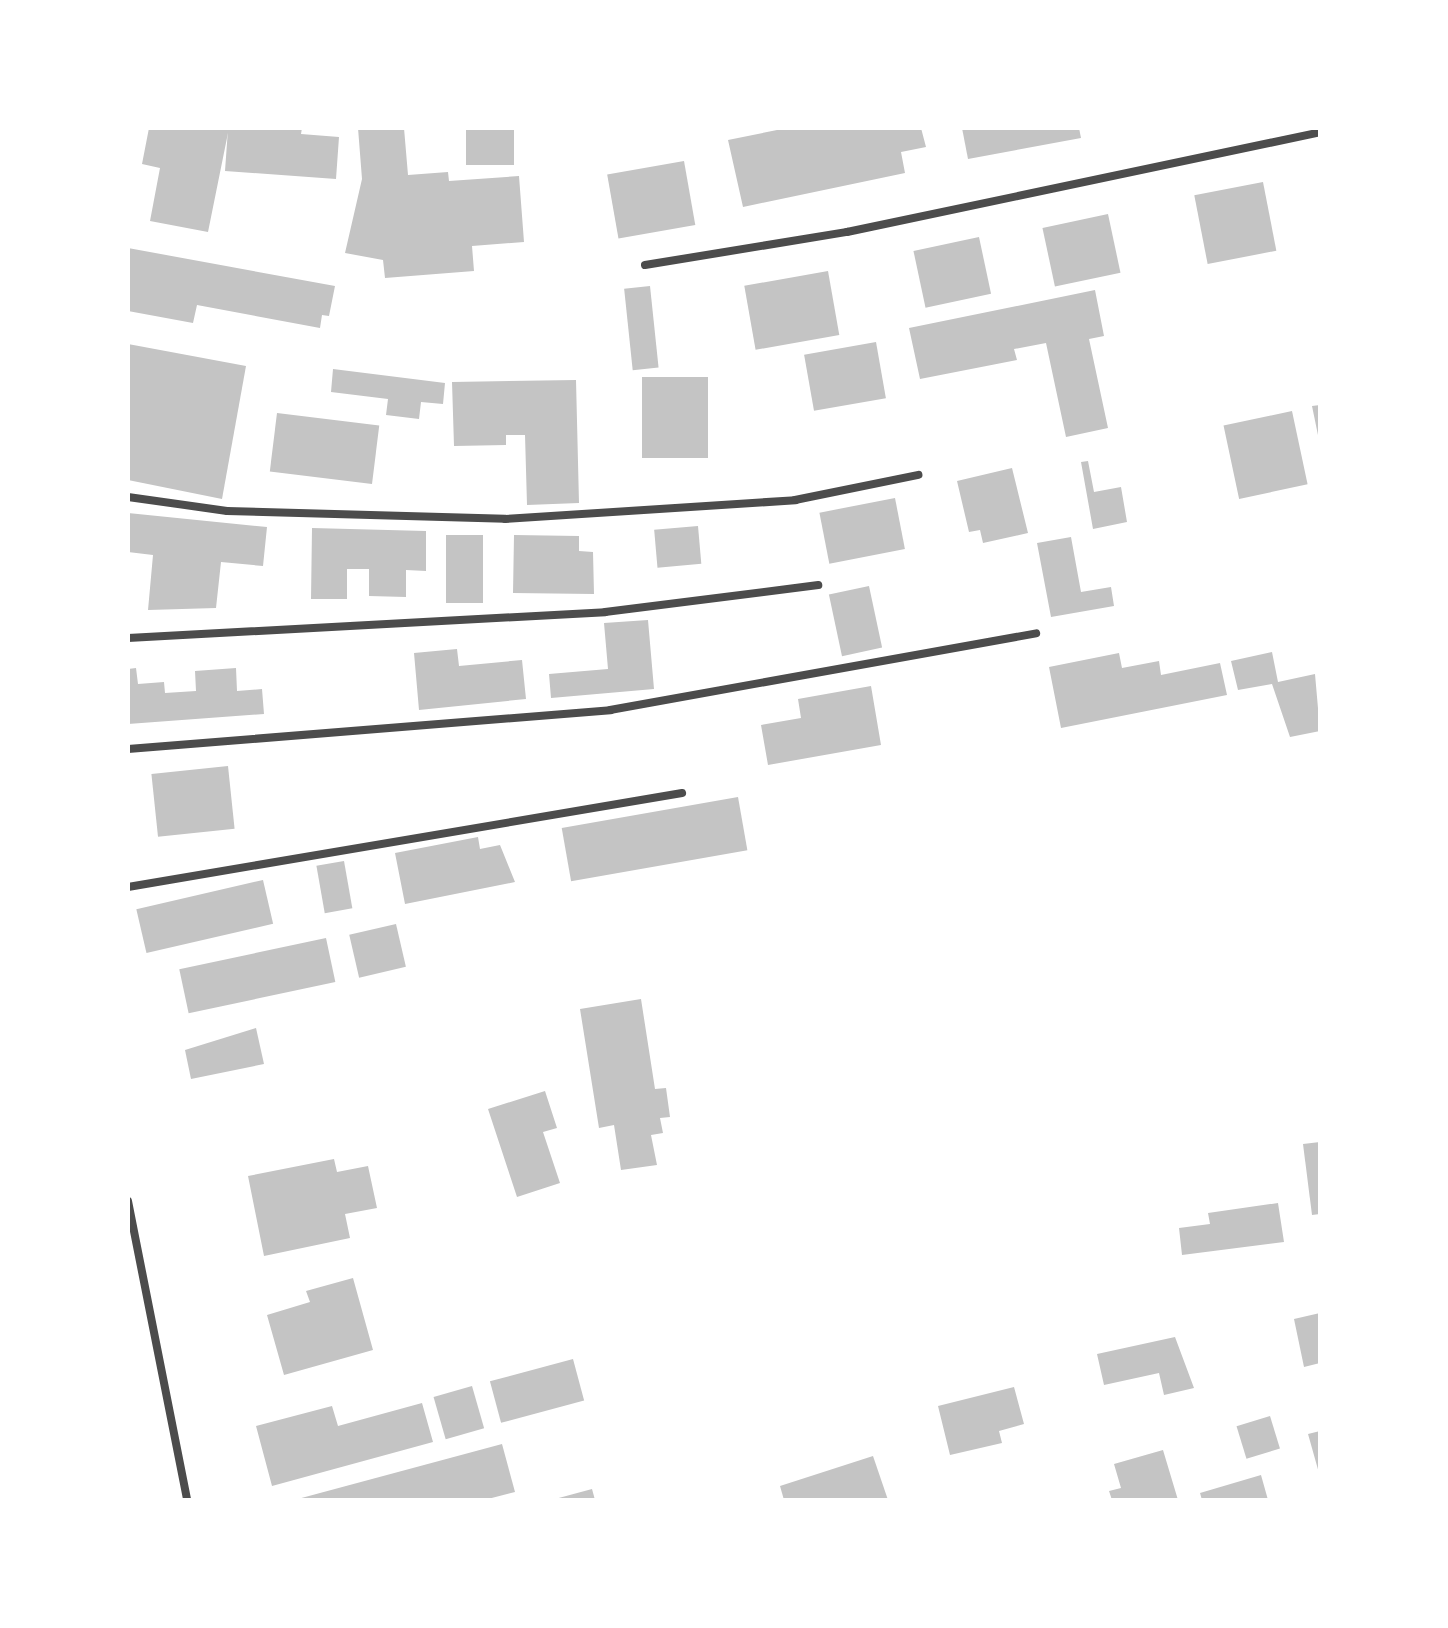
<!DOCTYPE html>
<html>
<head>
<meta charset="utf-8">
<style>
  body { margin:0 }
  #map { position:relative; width:1448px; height:1628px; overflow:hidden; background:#fff; font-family:Spectral,serif }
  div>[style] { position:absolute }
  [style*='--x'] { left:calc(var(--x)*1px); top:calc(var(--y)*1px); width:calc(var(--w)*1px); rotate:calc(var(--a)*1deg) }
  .building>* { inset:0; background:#c4c4c4; transform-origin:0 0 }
  .minor>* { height:8px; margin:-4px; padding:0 4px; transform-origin:4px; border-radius:4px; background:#4c4c4c }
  span { translate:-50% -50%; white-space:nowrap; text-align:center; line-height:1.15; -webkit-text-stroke:7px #fff; paint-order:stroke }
  .frame { position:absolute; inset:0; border:130px solid #fff; pointer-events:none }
</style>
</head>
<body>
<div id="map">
  <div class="building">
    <div style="clip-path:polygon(149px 128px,229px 128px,208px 232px,150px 221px,160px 168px,142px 164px)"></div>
    <div style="clip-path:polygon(302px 128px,301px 134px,339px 137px,336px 179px,225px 171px,228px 129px)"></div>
    <div style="clip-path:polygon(358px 128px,404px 128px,408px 175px,448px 172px,449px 181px,519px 176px,524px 242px,472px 246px,474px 271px,385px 278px,383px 260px,345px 253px,362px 179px)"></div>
    <div style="left:466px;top:128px;width:48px;height:37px"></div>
    <div style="clip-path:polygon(787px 128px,921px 128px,926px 147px,901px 152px,905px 173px,743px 207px,728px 140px)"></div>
    <div style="clip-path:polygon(962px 128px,1079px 128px,1081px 138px,968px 159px)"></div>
    <div style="left:684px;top:161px;width:65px;height:78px;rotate:80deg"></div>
    <div style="left:1263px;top:182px;width:70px;height:70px;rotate:79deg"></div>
    <div style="left:1108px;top:214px;width:60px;height:67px;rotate:78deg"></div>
    <div style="left:979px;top:237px;width:58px;height:67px;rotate:78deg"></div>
    <div style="clip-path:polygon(128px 248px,335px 286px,329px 316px,322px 315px,320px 328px,197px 305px,193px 323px,128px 311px)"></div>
    <div style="left:828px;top:271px;width:65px;height:85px;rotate:80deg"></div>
    <div style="left:650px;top:286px;width:82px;height:26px;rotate:84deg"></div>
    <div style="clip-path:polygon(1095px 290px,1104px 336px,1089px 339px,1108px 428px,1066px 437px,1046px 343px,1014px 349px,1017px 360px,920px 379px,909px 328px)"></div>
    <div style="left:876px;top:342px;width:57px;height:73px;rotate:80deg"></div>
    <div style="clip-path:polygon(128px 344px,246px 366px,222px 499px,128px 480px)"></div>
    <div style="clip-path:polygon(333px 369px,445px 383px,443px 404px,421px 402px,419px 419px,386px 415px,388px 399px,331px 392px)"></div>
    <div style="left:642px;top:377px;width:66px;height:81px"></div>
    <div style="clip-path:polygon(576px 380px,579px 503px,527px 505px,525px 435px,506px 435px,506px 445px,454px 446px,452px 382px)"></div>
    <div style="clip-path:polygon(1320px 405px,1320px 440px,1319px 440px,1312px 406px)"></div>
    <div style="left:1292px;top:411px;width:75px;height:70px;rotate:78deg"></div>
    <div style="left:277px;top:413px;width:103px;height:59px;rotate:7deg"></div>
    <div style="clip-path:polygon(1088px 461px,1094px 492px,1121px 487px,1127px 522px,1093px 529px,1081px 462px)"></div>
    <div style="clip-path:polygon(1012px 468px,1028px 533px,983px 543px,980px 530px,969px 532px,957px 481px)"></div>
    <div style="left:895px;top:498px;width:52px;height:77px;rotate:79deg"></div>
    <div style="clip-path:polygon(128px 513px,267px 527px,263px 566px,221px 562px,216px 608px,148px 610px,153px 555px,128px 552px)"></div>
    <div style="left:698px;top:526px;width:38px;height:44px;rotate:85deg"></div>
    <div style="clip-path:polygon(312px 528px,426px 531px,426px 571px,406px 570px,406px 597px,369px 596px,369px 569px,347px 569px,347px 599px,311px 599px)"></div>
    <div style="left:446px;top:535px;width:37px;height:68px"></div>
    <div style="clip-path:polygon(514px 535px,579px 536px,579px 551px,593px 552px,594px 594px,513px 593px)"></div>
    <div style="clip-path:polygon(1071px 537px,1081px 592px,1111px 587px,1114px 606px,1051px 617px,1037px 543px)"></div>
    <div style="left:869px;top:586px;width:63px;height:41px;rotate:78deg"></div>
    <div style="clip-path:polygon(648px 620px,654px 689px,551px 698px,549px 674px,608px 669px,604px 623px)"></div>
    <div style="clip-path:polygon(457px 649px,459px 666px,522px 660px,526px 699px,419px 710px,414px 653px)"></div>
    <div style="clip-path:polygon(1272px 652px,1278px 682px,1315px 674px,1320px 731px,1290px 737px,1272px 684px,1238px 690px,1231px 661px)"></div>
    <div style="clip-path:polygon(1119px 653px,1122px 668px,1159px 661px,1161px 675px,1220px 663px,1227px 695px,1061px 728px,1049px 667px)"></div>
    <div style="clip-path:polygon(136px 668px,138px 684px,164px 682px,165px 693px,196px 691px,195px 671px,236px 668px,237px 691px,262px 689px,264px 714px,128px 724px,128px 669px)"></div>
    <div style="clip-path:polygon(871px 686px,881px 745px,768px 765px,761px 725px,801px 718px,798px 699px)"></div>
    <div style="left:228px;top:766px;width:63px;height:77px;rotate:84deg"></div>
    <div style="left:738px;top:797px;width:54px;height:179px;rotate:80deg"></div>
    <div style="clip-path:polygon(478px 837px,480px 849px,500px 845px,515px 882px,405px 904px,395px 853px)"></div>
    <div style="left:344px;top:861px;width:48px;height:28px;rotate:80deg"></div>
    <div style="left:263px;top:880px;width:45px;height:130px;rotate:77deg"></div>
    <div style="left:396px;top:924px;width:44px;height:48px;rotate:77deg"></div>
    <div style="left:326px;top:938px;width:45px;height:150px;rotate:78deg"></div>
    <div style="clip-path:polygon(641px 999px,655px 1089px,666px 1088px,670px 1117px,660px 1118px,663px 1133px,651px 1135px,657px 1165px,621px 1170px,614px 1125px,599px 1128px,580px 1009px)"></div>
    <div style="clip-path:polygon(256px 1028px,264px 1064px,191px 1079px,185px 1050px)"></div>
    <div style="clip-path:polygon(545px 1091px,557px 1128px,543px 1132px,560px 1183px,517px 1197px,488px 1109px)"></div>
    <div style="clip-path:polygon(1320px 1142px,1320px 1214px,1312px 1215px,1303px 1144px)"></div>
    <div style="clip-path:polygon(334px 1159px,337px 1172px,368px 1166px,377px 1208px,345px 1214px,350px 1238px,264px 1256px,248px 1176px)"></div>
    <div style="clip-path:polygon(1278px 1203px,1284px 1242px,1182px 1255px,1179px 1228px,1210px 1224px,1208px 1213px)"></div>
    <div style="clip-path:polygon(353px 1278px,373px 1350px,284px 1375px,267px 1315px,310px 1302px,306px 1291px)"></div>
    <div style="clip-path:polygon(1320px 1313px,1320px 1363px,1304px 1367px,1294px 1319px)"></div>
    <div style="clip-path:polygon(1175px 1337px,1194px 1388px,1164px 1395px,1159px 1373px,1104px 1385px,1097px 1354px)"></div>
    <div style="left:573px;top:1359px;width:43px;height:86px;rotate:75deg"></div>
    <div style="left:472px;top:1386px;width:44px;height:40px;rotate:74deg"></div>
    <div style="clip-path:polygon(1014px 1387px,1024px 1424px,999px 1431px,1002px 1443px,950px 1455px,938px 1406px)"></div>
    <div style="clip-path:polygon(422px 1403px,433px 1442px,272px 1486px,256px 1426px,332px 1406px,338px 1426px)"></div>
    <div style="left:1270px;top:1416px;width:34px;height:35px;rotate:73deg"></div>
    <div style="clip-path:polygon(1320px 1431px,1320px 1473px,1319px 1473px,1308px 1434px)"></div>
    <div style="clip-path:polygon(502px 1444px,515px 1492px,484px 1500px,294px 1500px)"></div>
    <div style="clip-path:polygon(1163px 1450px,1178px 1500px,1112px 1500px,1109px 1491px,1121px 1488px,1114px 1464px)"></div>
    <div style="clip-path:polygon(873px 1456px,888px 1500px,784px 1500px,780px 1486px)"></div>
    <div style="clip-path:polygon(1261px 1475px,1268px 1500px,1202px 1500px,1200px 1493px)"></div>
    <div style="clip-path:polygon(592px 1489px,595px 1500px,555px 1500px,555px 1499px)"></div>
  </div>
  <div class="minor">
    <div style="--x:645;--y:265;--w:205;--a:-9.3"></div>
    <div style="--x:847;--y:232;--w:483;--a:-11.9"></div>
    <div style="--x:128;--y:497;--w:100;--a:8"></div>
    <div style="--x:227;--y:511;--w:278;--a:1.6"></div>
    <div style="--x:505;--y:519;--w:291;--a:-3.7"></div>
    <div style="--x:795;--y:500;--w:126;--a:-11.5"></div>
    <div style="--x:128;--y:638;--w:478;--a:-3.1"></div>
    <div style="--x:605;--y:612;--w:215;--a:-7.2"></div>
    <div style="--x:128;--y:749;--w:484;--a:-4.6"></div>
    <div style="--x:610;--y:710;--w:433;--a:-10.2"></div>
    <div style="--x:128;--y:887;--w:562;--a:-9.63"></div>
    <div style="--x:128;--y:1201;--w:305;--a:78.8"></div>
  </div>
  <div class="frame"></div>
</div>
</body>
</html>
